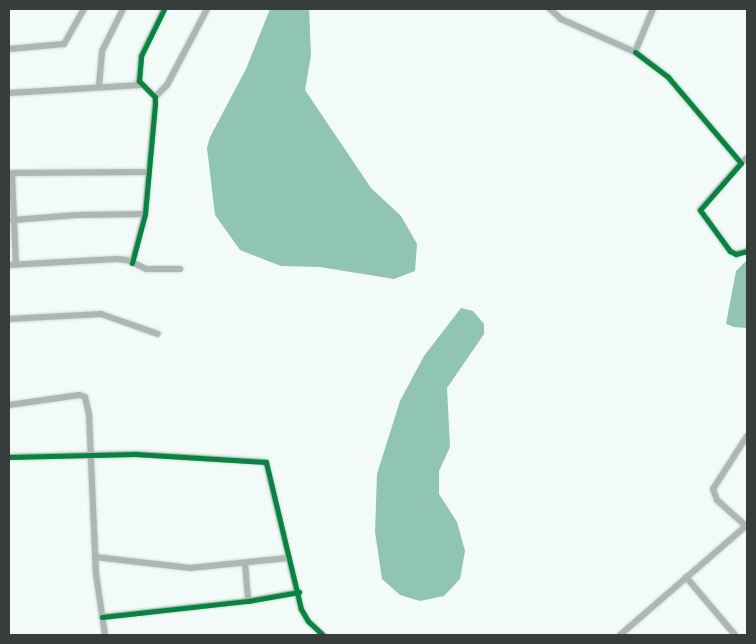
<!DOCTYPE html>
<html>
<head>
<meta charset="utf-8">
<style>
  body { margin:0 }
  #map { position:relative; width:756px; height:644px; overflow:hidden; background:#f2fbf8; font-family:"Titillium Web",sans-serif }
  div>[style] { position:absolute }
  [style*='--x'] { left:calc(var(--x)*1px); top:calc(var(--y)*1px); width:calc(var(--w)*1px); rotate:calc(var(--a)*1deg) }
  .water>* { inset:0; background:#90c4b5 }
  .roads { filter:drop-shadow(0 0 1px #d1d8d5) drop-shadow(0 0 1px #d1d8d5) }
  .minor>* { height:6px; margin:-3px; padding:0 3px; transform-origin:3px; border-radius:3px; background:#acb7b3 }
  .cycleway>* { height:5px; margin:-2.5px; padding:0 2.5px; transform-origin:2.5px; border-radius:2.5px; background:#00873e }
  span { translate:-50% -50%; white-space:nowrap; text-align:center; line-height:1.15; -webkit-text-stroke:4.5px #fff; paint-order:stroke }
  .frame { position:absolute; inset:0; border:10px solid #363d3a; pointer-events:none }
</style>
</head>
<body>
<div id="map">
  <div class="water">
    <div style="clip-path:polygon(270px 9px,309px 9px,311px 55px,305px 90px,371px 188px,401px 216px,417px 244px,415px 271px,394px 279px,320px 267px,281px 266px,240px 250px,215px 215px,207px 148px,210px 137px,246px 69px)"></div>
    <div style="clip-path:polygon(747px 260px,747px 328px,734px 327px,726px 324px,736px 271px)"></div>
    <div style="clip-path:polygon(461px 308px,473px 311px,484px 324px,484px 334px,447px 388px,450px 447px,439px 471px,439px 494px,457px 522px,465px 551px,460px 579px,444px 596px,420px 601px,400px 595px,382px 579px,375px 532px,377px 474px,400px 401px,424px 356px)"></div>
  </div>
  <div class="roads">
    <div class="minor">
      <div style="--x:550;--y:9;--w:15;--a:42"></div>
      <div style="--x:561;--y:19;--w:81;--a:24"></div>
      <div style="--x:635;--y:52;--w:47;--a:-67.3"></div>
      <div style="--x:9;--y:49;--w:55;--a:-5.2"></div>
      <div style="--x:64;--y:44;--w:40;--a:-60.3"></div>
      <div style="--x:635;--y:52;--w:41;--a:37.1"></div>
      <div style="--x:668;--y:77;--w:113;--a:49.7"></div>
      <div style="--x:741;--y:163;--w:62;--a:131.1"></div>
      <div style="--x:700;--y:210;--w:51;--a:53.8"></div>
      <div style="--x:730;--y:251;--w:7;--a:27"></div>
      <div style="--x:736;--y:254;--w:11;--a:-15"></div>
      <div style="--x:99;--y:86;--w:35;--a:-85"></div>
      <div style="--x:102;--y:51;--w:47;--a:-63.4"></div>
      <div style="--x:9;--y:93;--w:132;--a:-3.5"></div>
      <div style="--x:155;--y:97;--w:17;--a:-45"></div>
      <div style="--x:167;--y:85;--w:86;--a:-62.2"></div>
      <div style="--x:741;--y:163;--w:8;--a:-40"></div>
      <div style="--x:9;--y:173;--w:138;--a:-0.4"></div>
      <div style="--x:12;--y:174;--w:90;--a:87.5"></div>
      <div style="--x:13;--y:220;--w:64;--a:-4.5"></div>
      <div style="--x:77;--y:215;--w:68;--a:-0.8"></div>
      <div style="--x:132;--y:263;--w:51;--a:-75.1"></div>
      <div style="--x:145;--y:214;--w:109;--a:-84.8"></div>
      <div style="--x:155;--y:105;--w:8;--a:-90"></div>
      <div style="--x:155;--y:97;--w:23;--a:-135"></div>
      <div style="--x:139;--y:81;--w:25;--a:-85"></div>
      <div style="--x:141;--y:56;--w:52;--a:-63.9"></div>
      <div style="--x:9;--y:265;--w:107;--a:-3.2"></div>
      <div style="--x:116;--y:259;--w:11;--a:5"></div>
      <div style="--x:127;--y:260;--w:21;--a:25"></div>
      <div style="--x:146;--y:269;--w:34;--a:0"></div>
      <div style="--x:9;--y:319;--w:92;--a:-3.1"></div>
      <div style="--x:101;--y:314;--w:60;--a:19.3"></div>
      <div style="--x:9;--y:405;--w:71;--a:-8.1"></div>
      <div style="--x:79;--y:395;--w:6;--a:18"></div>
      <div style="--x:85;--y:397;--w:17;--a:77"></div>
      <div style="--x:89;--y:414;--w:160;--a:87.5"></div>
      <div style="--x:96;--y:574;--w:62;--a:81.6"></div>
      <div style="--x:747;--y:436;--w:63;--a:122.7"></div>
      <div style="--x:713;--y:489;--w:12;--a:70"></div>
      <div style="--x:717;--y:500;--w:40;--a:42"></div>
      <div style="--x:9;--y:457;--w:126;--a:-1.4"></div>
      <div style="--x:135;--y:454;--w:131;--a:3.5"></div>
      <div style="--x:266;--y:462;--w:151;--a:76.6"></div>
      <div style="--x:301;--y:609;--w:14;--a:60"></div>
      <div style="--x:308;--y:621;--w:21;--a:43"></div>
      <div style="--x:95;--y:557;--w:96;--a:6.6"></div>
      <div style="--x:190;--y:568;--w:98;--a:-5.9"></div>
      <div style="--x:245;--y:564;--w:37;--a:85"></div>
      <div style="--x:686;--y:577;--w:76;--a:49.8"></div>
      <div style="--x:102;--y:617;--w:147;--a:-6.3"></div>
      <div style="--x:248;--y:601;--w:52;--a:-10"></div>
      <div style="--x:620;--y:635;--w:168;--a:-40.9"></div>
    </div>
  </div>
  <div class="cycleway">
    <div style="--x:635;--y:52;--w:41;--a:37.1"></div>
    <div style="--x:668;--y:77;--w:113;--a:49.7"></div>
    <div style="--x:741;--y:163;--w:62;--a:131.1"></div>
    <div style="--x:700;--y:210;--w:51;--a:53.8"></div>
    <div style="--x:730;--y:251;--w:7;--a:27"></div>
    <div style="--x:736;--y:254;--w:11;--a:-15"></div>
    <div style="--x:132;--y:263;--w:51;--a:-75.1"></div>
    <div style="--x:145;--y:214;--w:109;--a:-84.8"></div>
    <div style="--x:155;--y:105;--w:8;--a:-90"></div>
    <div style="--x:155;--y:97;--w:23;--a:-135"></div>
    <div style="--x:139;--y:81;--w:25;--a:-85"></div>
    <div style="--x:141;--y:56;--w:52;--a:-63.9"></div>
    <div style="--x:9;--y:457;--w:126;--a:-1.4"></div>
    <div style="--x:135;--y:454;--w:131;--a:3.5"></div>
    <div style="--x:266;--y:462;--w:151;--a:76.6"></div>
    <div style="--x:301;--y:609;--w:14;--a:60"></div>
    <div style="--x:308;--y:621;--w:21;--a:43"></div>
    <div style="--x:102;--y:617;--w:147;--a:-6.3"></div>
    <div style="--x:248;--y:601;--w:52;--a:-10"></div>
  </div>
  <div class="frame"></div>
</div>
</body>
</html>
